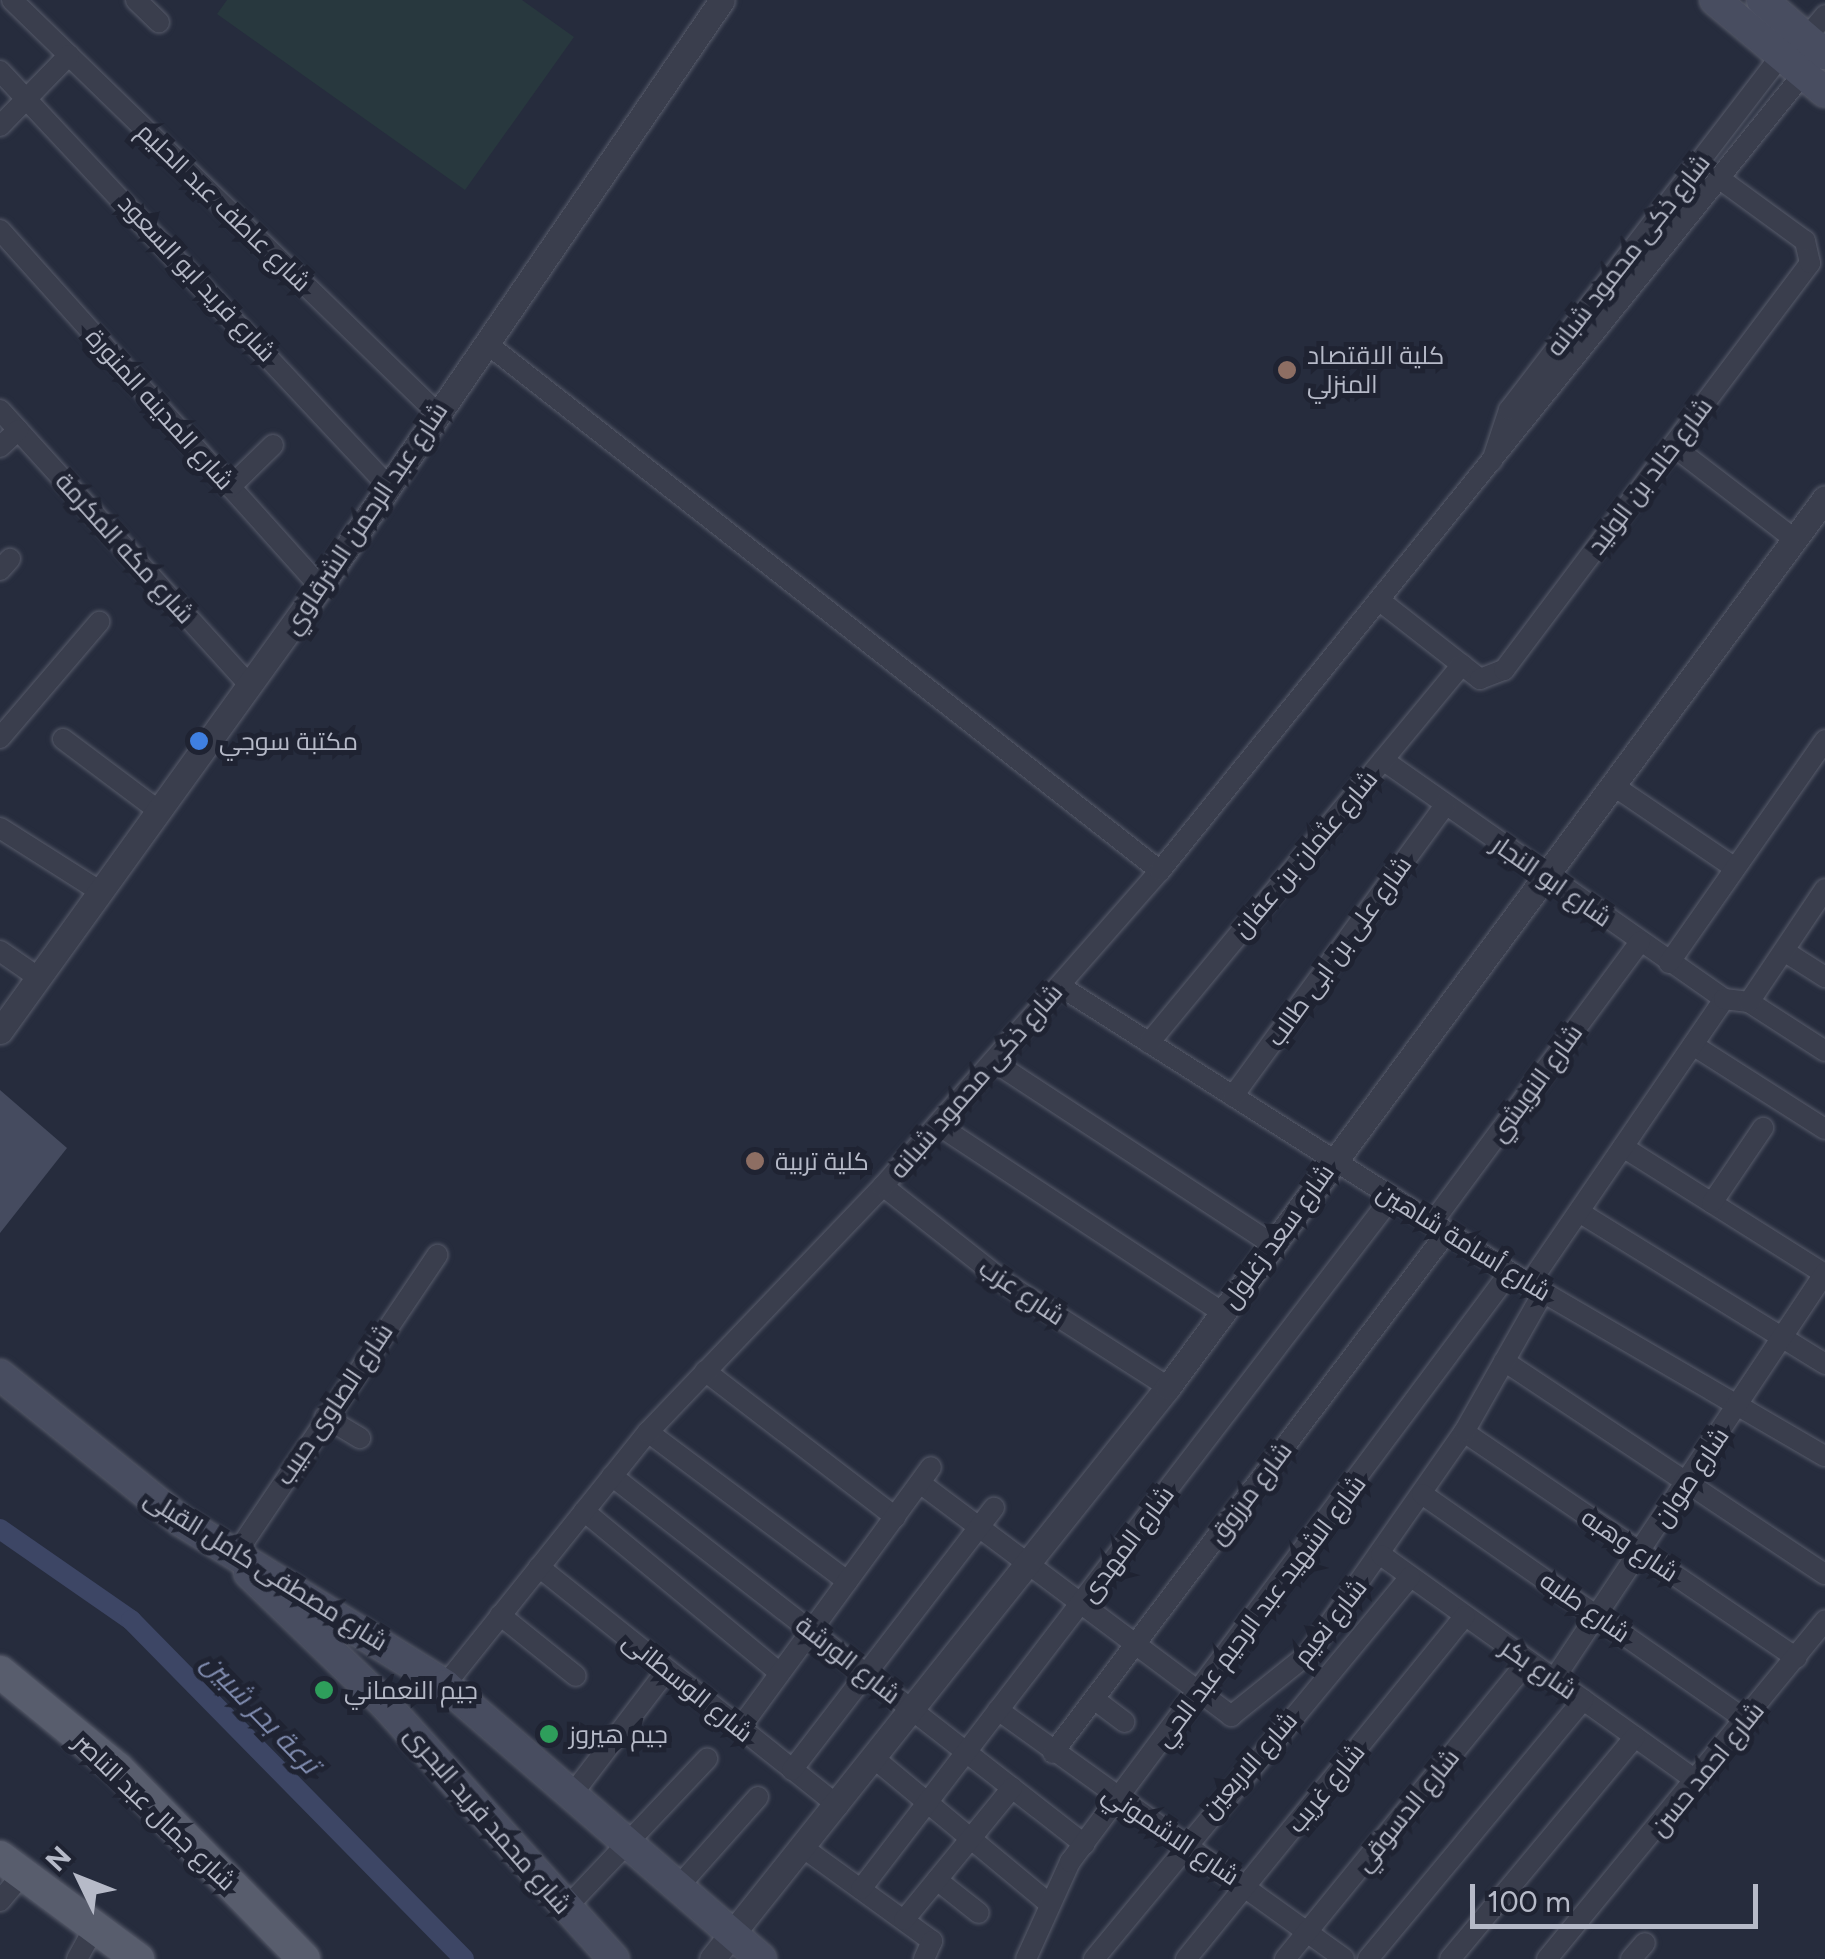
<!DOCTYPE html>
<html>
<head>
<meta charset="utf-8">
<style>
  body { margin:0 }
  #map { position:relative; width:1825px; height:1959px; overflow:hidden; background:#262c3d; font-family:Figtree,Cairo,sans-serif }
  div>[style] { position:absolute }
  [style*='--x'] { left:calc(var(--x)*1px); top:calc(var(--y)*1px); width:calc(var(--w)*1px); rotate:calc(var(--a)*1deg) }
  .green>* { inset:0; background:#28383e }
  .canal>* { height:20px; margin:-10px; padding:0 10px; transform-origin:10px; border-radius:10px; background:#3d4665 }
  .building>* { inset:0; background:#454b5f }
  .roads { filter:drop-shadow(0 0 2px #585c6b) drop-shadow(0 0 2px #585c6b) }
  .minor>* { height:20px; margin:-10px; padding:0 10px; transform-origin:10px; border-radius:10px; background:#3a3e4d }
  .tertiary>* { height:25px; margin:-12.5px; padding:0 12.5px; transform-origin:12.5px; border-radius:12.5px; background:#3a3e4d }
  .secondary>* { height:30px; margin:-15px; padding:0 15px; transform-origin:15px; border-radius:15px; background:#484d60 }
  .primary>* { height:32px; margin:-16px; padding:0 16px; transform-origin:16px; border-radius:16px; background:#585d6d }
  .dots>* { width:28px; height:28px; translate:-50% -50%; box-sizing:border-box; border:5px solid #1f2332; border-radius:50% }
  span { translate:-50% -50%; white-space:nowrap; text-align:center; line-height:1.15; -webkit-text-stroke:10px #1f2332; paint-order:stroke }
  .street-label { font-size:25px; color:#b6bac8 }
  .poi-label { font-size:25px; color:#b6bac8 }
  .left { translate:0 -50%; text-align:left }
  .water-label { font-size:28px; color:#7f8bae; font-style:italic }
  .north { position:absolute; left:30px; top:1829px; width:100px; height:100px; -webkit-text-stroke:8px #1f2332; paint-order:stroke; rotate:313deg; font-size:28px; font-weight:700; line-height:40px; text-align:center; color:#b6bac8 }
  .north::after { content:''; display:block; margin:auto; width:35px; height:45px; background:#b6bac8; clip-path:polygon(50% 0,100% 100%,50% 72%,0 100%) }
  .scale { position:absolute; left:1470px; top:1884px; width:288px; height:45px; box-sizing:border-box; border:5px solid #b6bac8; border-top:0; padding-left:12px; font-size:30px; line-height:35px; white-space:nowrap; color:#b6bac8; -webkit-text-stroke:8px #1f2332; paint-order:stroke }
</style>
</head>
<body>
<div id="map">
  <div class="green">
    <div style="clip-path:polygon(227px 0,522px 0,574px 37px,465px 190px,217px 14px)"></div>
  </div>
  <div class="canal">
    <div style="--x:0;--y:1529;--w:160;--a:34.8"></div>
    <div style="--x:131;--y:1620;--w:475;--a:45.5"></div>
  </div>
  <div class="building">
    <div style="clip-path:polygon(0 1090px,67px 1148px,0 1233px)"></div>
  </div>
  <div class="roads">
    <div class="minor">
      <div style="--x:12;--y:0;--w:593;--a:44.18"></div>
      <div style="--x:136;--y:0;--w:32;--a:44"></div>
      <div style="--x:1806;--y:38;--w:30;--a:-50"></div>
      <div style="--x:0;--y:71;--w:570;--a:46.92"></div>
      <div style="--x:0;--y:126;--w:99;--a:-45.8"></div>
      <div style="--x:0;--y:230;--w:479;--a:48.1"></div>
      <div style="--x:486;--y:343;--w:856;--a:38.07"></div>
      <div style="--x:0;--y:410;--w:372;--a:47.8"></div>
      <div style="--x:1673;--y:446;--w:153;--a:37.5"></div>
      <div style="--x:0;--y:447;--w:25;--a:-43"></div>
      <div style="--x:1492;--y:461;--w:54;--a:-71.6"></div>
      <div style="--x:1509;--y:410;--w:446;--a:-52.5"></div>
      <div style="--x:230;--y:487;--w:60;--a:-44.3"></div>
      <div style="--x:0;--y:570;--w:15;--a:-48"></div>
      <div style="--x:1384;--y:604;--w:122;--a:38"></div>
      <div style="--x:1480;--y:679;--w:26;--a:-21"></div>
      <div style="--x:1504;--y:670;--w:509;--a:-53.06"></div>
      <div style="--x:1810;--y:263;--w:23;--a:-103"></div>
      <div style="--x:1805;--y:241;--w:100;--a:-143.9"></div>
      <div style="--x:0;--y:738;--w:153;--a:-49.5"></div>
      <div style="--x:63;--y:739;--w:120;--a:36.9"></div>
      <div style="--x:1383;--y:760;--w:416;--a:35"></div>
      <div style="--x:1614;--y:786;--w:146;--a:34.1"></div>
      <div style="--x:0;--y:828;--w:120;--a:32.4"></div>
      <div style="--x:0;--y:951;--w:47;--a:34.7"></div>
      <div style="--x:1784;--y:951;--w:49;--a:32.4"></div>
      <div style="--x:1669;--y:963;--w:272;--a:-55"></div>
      <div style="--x:1060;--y:986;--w:556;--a:32.43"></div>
      <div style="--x:1529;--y:1284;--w:342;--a:30.2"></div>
      <div style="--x:1749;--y:1002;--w:90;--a:32.8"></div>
      <div style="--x:1149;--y:1043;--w:491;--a:-50.4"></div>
      <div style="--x:1693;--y:1045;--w:156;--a:32.5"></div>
      <div style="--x:994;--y:1062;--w:332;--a:33.2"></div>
      <div style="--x:1233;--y:1096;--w:360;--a:-53.9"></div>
      <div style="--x:938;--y:1125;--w:340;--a:33.4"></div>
      <div style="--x:1623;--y:1147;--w:239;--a:32.2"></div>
      <div style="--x:883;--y:1186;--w:158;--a:38.3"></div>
      <div style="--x:1007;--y:1284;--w:191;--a:32.6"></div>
      <div style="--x:1712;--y:1203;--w:91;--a:-55.8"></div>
      <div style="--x:1579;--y:1212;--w:289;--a:31.7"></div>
      <div style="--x:1432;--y:1223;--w:350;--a:-53.5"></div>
      <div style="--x:1529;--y:1284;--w:345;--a:-55.6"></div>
      <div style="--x:1724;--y:999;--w:25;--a:7"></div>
      <div style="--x:1749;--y:1002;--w:136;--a:-56.1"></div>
      <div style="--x:1504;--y:1361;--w:385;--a:33.6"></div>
      <div style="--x:705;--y:1371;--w:240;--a:37.5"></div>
      <div style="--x:325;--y:1417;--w:41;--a:31"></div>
      <div style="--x:648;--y:1432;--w:249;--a:36.8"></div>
      <div style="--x:1464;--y:1432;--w:402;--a:34.2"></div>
      <div style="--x:612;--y:1476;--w:599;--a:37.94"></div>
      <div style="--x:920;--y:1483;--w:389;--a:36.8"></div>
      <div style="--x:1231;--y:1716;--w:100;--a:-38.9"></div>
      <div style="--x:1309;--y:1653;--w:270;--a:-55"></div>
      <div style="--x:1464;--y:1432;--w:160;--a:-60.4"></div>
      <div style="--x:1422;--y:1494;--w:396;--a:34.9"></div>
      <div style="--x:584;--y:1511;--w:254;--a:39.6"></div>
      <div style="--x:235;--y:1555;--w:362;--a:-56"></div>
      <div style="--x:1381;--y:1555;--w:390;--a:35.6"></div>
      <div style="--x:539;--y:1567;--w:383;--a:38.6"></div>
      <div style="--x:500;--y:1615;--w:97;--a:38.8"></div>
      <div style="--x:1554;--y:1679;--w:488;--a:-56.3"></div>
      <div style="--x:445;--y:1685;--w:324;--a:-51.3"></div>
      <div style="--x:648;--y:1432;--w:340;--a:-46.3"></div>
      <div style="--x:883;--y:1186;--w:419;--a:-48.7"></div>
      <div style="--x:1160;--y:871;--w:1024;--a:-51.1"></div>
      <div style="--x:1094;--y:1699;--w:38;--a:37"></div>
      <div style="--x:998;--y:1710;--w:426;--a:35.7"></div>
      <div style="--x:740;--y:1728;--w:323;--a:-53.8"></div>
      <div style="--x:1053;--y:1753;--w:653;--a:-52.9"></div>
      <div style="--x:875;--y:1759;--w:224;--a:39.7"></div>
      <div style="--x:792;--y:1770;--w:331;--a:-52.4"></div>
      <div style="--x:574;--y:1792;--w:153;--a:-52.7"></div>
      <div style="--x:805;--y:1849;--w:157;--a:35.9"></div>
      <div style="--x:932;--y:1941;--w:20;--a:114"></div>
      <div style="--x:937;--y:1880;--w:53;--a:38.2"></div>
      <div style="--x:679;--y:1886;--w:119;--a:-48.4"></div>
      <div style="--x:861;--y:1889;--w:872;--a:-52.5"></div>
      <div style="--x:0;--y:1901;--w:39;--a:-50"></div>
      <div style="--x:565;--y:1909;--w:207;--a:-46.6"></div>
      <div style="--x:904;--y:1920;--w:171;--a:-50.7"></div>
      <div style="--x:77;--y:1959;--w:37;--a:-61"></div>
      <div style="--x:1026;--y:1959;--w:107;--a:-65.6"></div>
      <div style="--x:1070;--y:1862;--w:736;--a:-53.29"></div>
      <div style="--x:1094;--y:1959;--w:496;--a:-50.4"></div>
      <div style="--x:1186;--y:1959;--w:442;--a:-50.9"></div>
      <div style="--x:1285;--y:1959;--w:385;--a:-50.8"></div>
      <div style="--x:1368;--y:1959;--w:337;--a:-50.3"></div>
      <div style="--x:1450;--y:1959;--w:289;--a:-50.2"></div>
      <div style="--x:1547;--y:1959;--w:438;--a:-50.6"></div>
      <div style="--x:1631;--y:1959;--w:21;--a:-49"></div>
    </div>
    <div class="tertiary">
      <div style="--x:0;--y:1031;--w:547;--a:-54.22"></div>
      <div style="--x:320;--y:587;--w:711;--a:-55.6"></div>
      <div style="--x:712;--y:1959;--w:732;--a:-51.44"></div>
      <div style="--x:1168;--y:1387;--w:1105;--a:-53.53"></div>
    </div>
    <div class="secondary">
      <div style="--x:1715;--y:0;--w:143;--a:39.9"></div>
      <div style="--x:1762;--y:0;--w:83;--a:40.6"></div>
      <div style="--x:0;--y:1375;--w:233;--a:38.9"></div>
      <div style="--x:181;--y:1521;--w:311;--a:31.8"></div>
      <div style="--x:445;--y:1685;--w:418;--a:40.9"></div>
      <div style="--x:249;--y:1573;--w:187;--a:43.9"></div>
      <div style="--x:384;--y:1703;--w:344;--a:48.1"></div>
    </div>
    <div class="primary">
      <div style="--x:0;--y:1672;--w:151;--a:39.4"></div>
      <div style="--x:117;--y:1768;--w:267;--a:45.6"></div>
      <div style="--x:0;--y:1857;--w:172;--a:36.5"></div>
    </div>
  </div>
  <div class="dots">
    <div style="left:1287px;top:370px;background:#8d6e63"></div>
    <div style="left:199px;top:741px;background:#3f7fe0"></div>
    <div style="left:755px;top:1161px;background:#8d6e63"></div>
    <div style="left:324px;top:1690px;background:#2e9e5b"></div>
    <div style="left:549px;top:1734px;background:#2e9e5b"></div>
  </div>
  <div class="street-label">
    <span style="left:224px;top:207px;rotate:44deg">شارع عاطف عبد الحليم</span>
    <span style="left:1628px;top:255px;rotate:-52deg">شارع ذكى محمود شبانه</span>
    <span style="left:197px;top:278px;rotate:47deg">شارع فريد ابو السعود</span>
    <span style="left:160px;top:409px;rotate:48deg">شارع المدينه المنورة</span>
    <span style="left:1650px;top:476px;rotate:-53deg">شارع خالد بن الوليد</span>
    <span style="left:365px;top:518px;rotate:-56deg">شارع عبد الرحمن الشرقاوي</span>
    <span style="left:125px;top:548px;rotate:48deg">شارع مكه المكرمة</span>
    <span style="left:1305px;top:854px;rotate:-50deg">شارع عثمان بن عفان</span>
    <span style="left:1552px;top:881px;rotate:35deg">شارع ابو النجار</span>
    <span style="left:1339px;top:951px;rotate:-54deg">شارع على بن ابى طالب</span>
    <span style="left:976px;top:1081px;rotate:-49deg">شارع ذكى محمود شبانه</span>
    <span style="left:1536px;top:1083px;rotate:-54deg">شارع النويشي</span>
    <span style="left:1278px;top:1236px;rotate:-54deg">شارع سعد زغلول</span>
    <span style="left:1464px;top:1242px;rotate:32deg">شارع أسامة شاهين</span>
    <span style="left:1022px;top:1292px;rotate:34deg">شارع عزب</span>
    <span style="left:334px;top:1404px;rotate:-56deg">شارع الصاوى حبيب</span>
    <span style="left:1691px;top:1477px;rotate:-56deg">شارع صوان</span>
    <span style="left:1250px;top:1493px;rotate:-53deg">شارع مرزوق</span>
    <span style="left:1127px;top:1544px;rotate:-53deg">شارع المهدى</span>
    <span style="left:1630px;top:1545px;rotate:34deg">شارع وهبه</span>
    <span style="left:266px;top:1570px;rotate:32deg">شارع مصطفى كامل القبلى</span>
    <span style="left:1585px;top:1607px;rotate:35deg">شارع طلبه</span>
    <span style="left:1260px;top:1611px;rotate:-53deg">شارع الشهيد عبد الرحيم عبد الحي</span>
    <span style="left:1330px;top:1622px;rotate:-52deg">شارع نعيم</span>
    <span style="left:848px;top:1660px;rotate:38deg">شارع الورشة</span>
    <span style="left:1539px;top:1669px;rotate:35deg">شارع بكر</span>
    <span style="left:688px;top:1687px;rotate:39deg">شارع الوسطانى</span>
    <span style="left:1249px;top:1765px;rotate:-49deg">شارع الاربعين</span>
    <span style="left:1707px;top:1769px;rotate:-51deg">شارع احمد حسن</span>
    <span style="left:1326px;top:1788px;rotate:-51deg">شارع غريب</span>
    <span style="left:1407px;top:1810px;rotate:-51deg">شارع الدسوقي</span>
    <span style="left:155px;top:1812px;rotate:44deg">شارع جمال عبد الناصر</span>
    <span style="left:488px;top:1820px;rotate:49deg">شارع محمد فريد البحرى</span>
    <span style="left:1171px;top:1835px;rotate:34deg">شارع الاشموني</span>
  </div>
  <div class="poi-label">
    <span class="left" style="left:1307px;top:370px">كلية الاقتصاد<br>المنزلي</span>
    <span class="left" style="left:219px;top:741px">مكتبة سوجي</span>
    <span class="left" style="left:775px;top:1161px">كلية تربية</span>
    <span class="left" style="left:344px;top:1690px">جيم النعماني</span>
    <span class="left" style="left:569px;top:1734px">جيم هيروز</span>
  </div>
  <div class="water-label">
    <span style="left:261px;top:1713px;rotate:46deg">ترعة بحر شبين</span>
  </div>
  <div class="north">N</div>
  <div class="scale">100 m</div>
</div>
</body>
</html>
